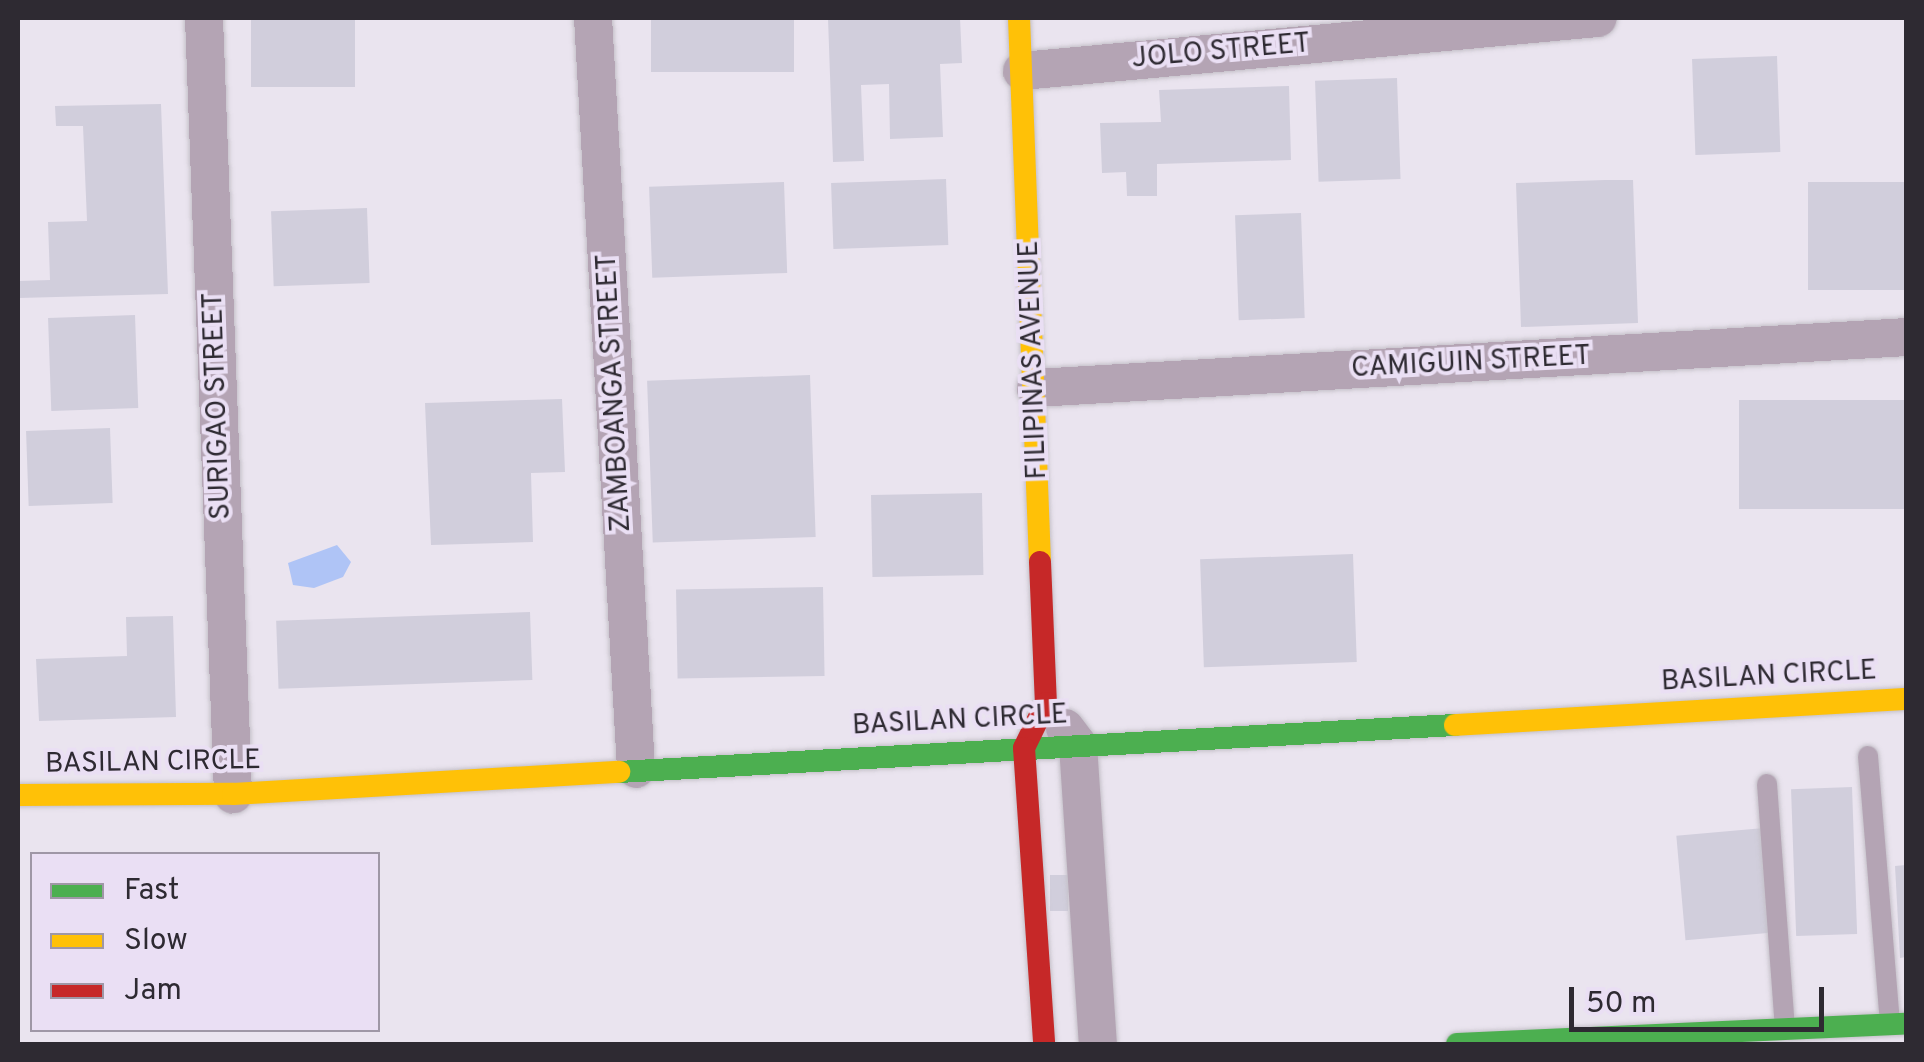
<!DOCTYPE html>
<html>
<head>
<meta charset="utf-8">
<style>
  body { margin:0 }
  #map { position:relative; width:1924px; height:1062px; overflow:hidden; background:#eae4ef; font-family:Overpass,sans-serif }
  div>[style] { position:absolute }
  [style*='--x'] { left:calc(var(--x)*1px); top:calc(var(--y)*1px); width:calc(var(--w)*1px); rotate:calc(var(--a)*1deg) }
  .water>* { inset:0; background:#afc4f6 }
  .building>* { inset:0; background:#d1cedc; transform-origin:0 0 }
  .roads { filter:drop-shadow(0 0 2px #c4c0c8) drop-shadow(0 0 2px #c4c0c8) }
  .lane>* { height:20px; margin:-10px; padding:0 10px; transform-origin:10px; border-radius:10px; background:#b4a4b4 }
  .street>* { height:38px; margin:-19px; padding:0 19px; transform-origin:19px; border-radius:19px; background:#b4a4b4 }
  .fast>* { height:22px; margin:-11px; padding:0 11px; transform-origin:11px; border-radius:11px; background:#4caf50 }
  .slow>* { height:22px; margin:-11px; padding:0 11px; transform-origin:11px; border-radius:11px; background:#ffc107 }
  .jam>* { height:22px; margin:-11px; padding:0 11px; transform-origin:11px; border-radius:11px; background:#c62828 }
  span { translate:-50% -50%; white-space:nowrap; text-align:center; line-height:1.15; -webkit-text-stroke:8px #eadff4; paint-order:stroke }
  .street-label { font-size:28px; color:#2e2a32 }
  .frame { position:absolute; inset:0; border:20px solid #2e2a32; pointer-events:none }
  .legend { position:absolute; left:30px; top:852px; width:350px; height:180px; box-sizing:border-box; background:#eadff4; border:2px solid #9f97a6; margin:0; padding:12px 18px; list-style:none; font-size:30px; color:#2e2a32 }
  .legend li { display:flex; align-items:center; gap:20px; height:50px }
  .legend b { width:50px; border:2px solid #9f97a6 }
  .scale { position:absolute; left:1569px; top:987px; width:255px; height:45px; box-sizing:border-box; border:5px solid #2e2a32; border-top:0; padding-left:12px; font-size:30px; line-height:35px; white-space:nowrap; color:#2e2a32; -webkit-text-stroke:8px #eadff4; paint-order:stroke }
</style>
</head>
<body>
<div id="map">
  <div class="water">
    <div style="clip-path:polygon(337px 545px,351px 562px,343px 577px,314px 588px,293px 585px,288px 563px)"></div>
  </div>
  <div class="building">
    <div style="left:251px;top:18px;width:104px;height:69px"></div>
    <div style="left:651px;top:18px;width:143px;height:54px"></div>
    <div style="clip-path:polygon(828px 18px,960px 18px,962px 63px,940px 64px,943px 137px,890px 139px,889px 84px,861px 85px,864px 161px,833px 162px)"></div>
    <div style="left:1777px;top:56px;width:96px;height:85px;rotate:88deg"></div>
    <div style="left:1397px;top:78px;width:101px;height:82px;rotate:88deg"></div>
    <div style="clip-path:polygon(1289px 86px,1291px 160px,1157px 164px,1157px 196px,1127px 196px,1126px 172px,1102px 173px,1100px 123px,1161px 122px,1159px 90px)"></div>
    <div style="clip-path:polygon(161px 104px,168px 294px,19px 298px,18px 281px,50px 280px,48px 222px,87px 221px,83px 126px,56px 126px,55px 106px)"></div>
    <div style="left:946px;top:179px;width:66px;height:115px;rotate:88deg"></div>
    <div style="clip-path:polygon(1605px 180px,1633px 180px,1638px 323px,1521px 327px,1516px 183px)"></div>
    <div style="left:784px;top:182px;width:91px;height:135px;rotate:88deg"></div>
    <div style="left:1906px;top:182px;width:108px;height:98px;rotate:90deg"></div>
    <div style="left:367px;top:208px;width:75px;height:96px;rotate:88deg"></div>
    <div style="left:1301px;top:213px;width:105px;height:66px;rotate:88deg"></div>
    <div style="left:135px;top:315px;width:93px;height:87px;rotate:88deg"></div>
    <div style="left:810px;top:375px;width:162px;height:163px;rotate:88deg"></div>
    <div style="clip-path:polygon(562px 399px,565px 472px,531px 473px,533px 542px,431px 545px,425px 403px)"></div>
    <div style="left:1906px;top:400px;width:109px;height:167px;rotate:90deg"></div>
    <div style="left:110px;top:428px;width:75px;height:84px;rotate:88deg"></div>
    <div style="left:982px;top:493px;width:82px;height:111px;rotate:89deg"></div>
    <div style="left:1353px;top:554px;width:108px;height:153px;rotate:88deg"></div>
    <div style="left:823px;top:587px;width:89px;height:147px;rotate:89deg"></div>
    <div style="left:530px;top:612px;width:68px;height:254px;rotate:88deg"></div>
    <div style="clip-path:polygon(173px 616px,176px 717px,39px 721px,36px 659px,127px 656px,126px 617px)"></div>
    <div style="left:1852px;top:787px;width:147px;height:61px;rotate:88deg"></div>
    <div style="left:1764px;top:828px;width:105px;height:88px;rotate:85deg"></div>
    <div style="clip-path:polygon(1906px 865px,1906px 957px,1900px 958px,1895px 866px)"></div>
    <div style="left:1050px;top:875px;width:18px;height:36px"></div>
  </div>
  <div class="roads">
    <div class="lane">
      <div style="--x:1868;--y:756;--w:267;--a:85.3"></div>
      <div style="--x:1767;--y:784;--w:244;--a:85.8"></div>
    </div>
    <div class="street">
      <div style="--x:204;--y:18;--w:777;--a:87.86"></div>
      <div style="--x:593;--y:18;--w:752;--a:86.72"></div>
      <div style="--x:1022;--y:71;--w:578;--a:-5.26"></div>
      <div style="--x:1036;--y:388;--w:871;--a:-3.35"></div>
      <div style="--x:1065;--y:728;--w:21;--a:53"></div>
      <div style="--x:1078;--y:745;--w:300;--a:86.2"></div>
    </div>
    <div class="fast">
      <div style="--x:619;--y:772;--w:837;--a:-3.22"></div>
      <div style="--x:1457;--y:1044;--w:449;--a:-2.6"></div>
    </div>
    <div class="slow">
      <div style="--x:1019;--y:18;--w:544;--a:87.79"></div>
      <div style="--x:1455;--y:725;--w:452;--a:-3.3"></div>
      <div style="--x:18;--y:795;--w:215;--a:-0.3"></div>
      <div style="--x:233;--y:794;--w:387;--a:-3.3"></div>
    </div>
    <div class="jam">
      <div style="--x:1040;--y:562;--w:141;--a:87.6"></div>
      <div style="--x:1046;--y:703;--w:50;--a:116.1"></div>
      <div style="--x:1024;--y:748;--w:297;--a:86.1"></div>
    </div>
  </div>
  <div class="street-label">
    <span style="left:1221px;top:52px;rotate:-5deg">JOLO STREET</span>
    <span style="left:1034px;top:360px;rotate:-92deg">FILIPINAS AVENUE</span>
    <span style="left:1471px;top:363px;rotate:-3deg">CAMIGUIN STREET</span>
    <span style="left:615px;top:393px;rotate:-93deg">ZAMBOANGA STREET</span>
    <span style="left:218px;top:406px;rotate:-92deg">SURIGAO STREET</span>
    <span style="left:1769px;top:677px;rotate:-3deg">BASILAN CIRCLE</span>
    <span style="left:960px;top:721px;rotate:-3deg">BASILAN CIRCLE</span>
    <span style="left:153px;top:763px;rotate:-1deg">BASILAN CIRCLE</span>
  </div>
  <div class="frame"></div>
  <ul class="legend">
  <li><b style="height:12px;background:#4caf50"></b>Fast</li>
  <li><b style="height:12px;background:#ffc107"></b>Slow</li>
  <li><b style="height:12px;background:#c62828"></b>Jam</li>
  </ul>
  <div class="scale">50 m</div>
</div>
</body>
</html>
